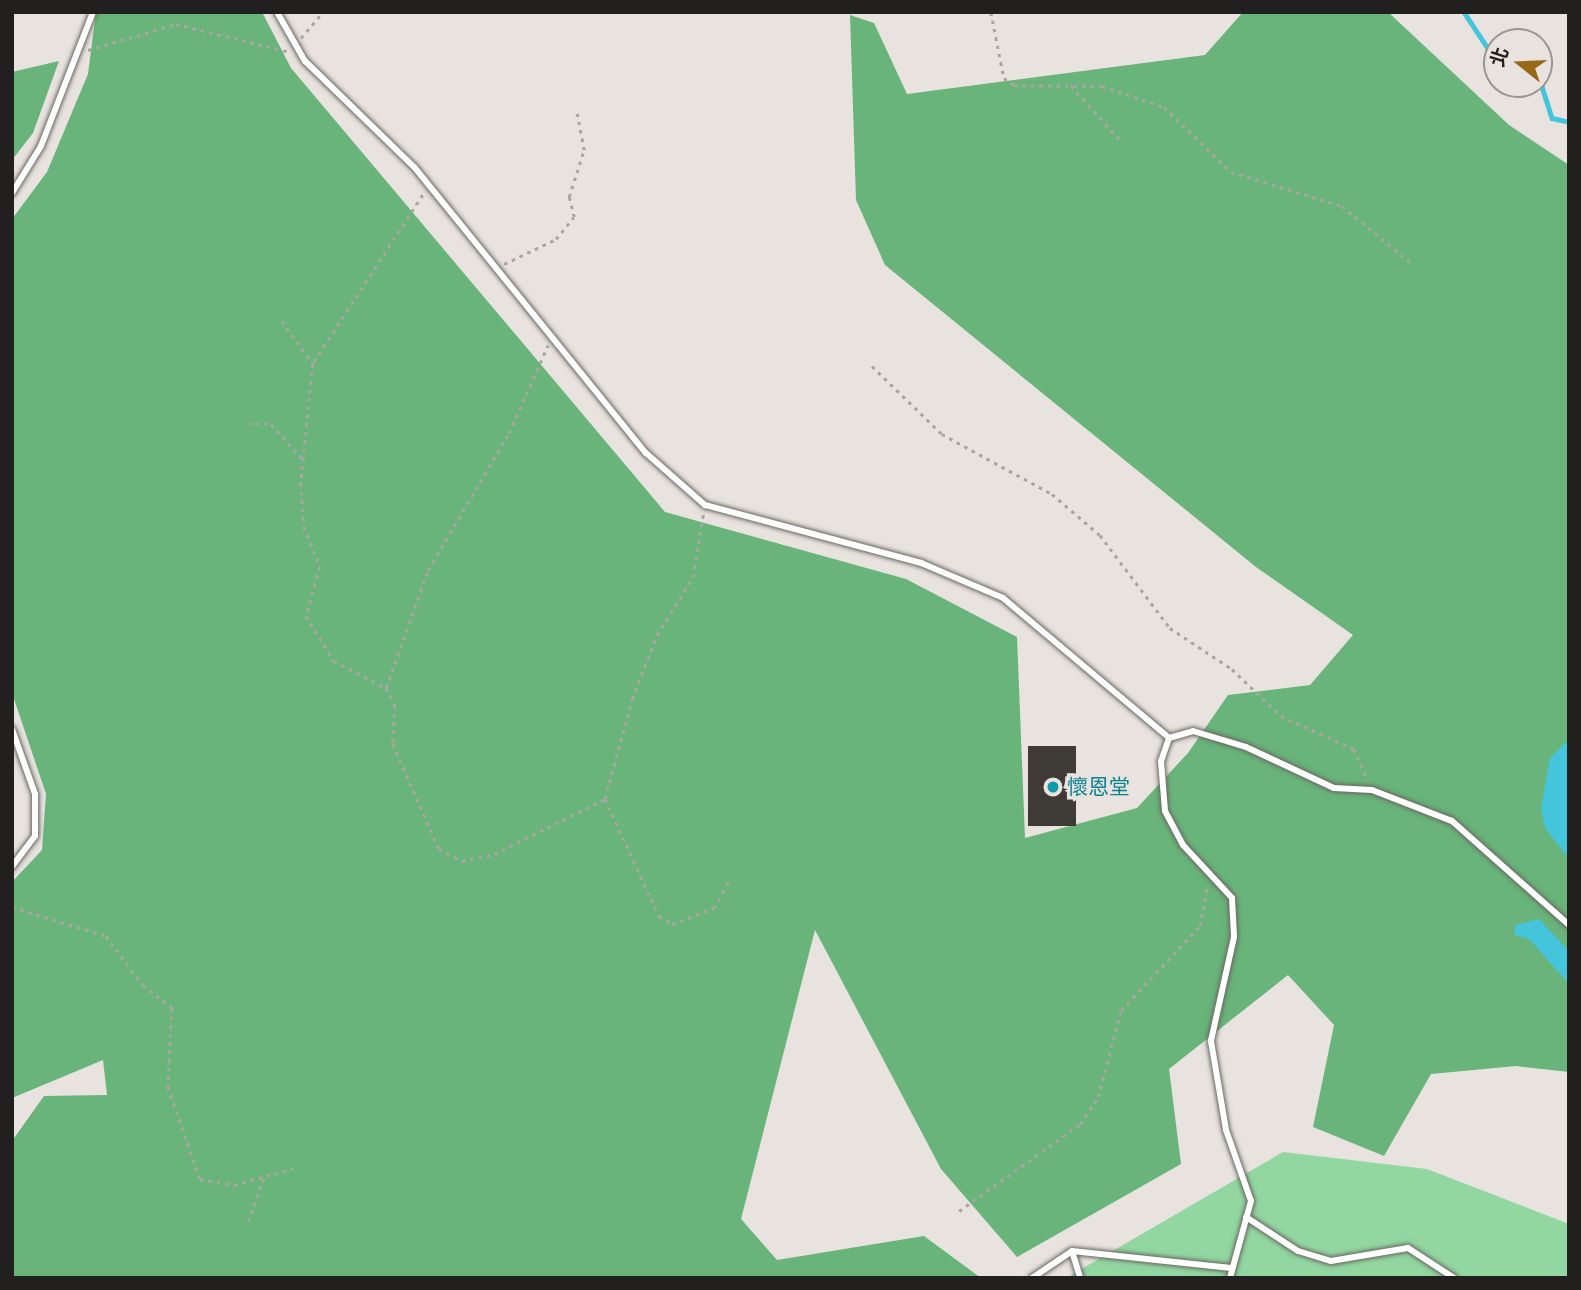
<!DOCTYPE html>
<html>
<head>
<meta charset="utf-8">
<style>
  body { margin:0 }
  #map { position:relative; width:1581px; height:1290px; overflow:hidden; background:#e8e3de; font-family:Cabin,"Noto Sans TC",sans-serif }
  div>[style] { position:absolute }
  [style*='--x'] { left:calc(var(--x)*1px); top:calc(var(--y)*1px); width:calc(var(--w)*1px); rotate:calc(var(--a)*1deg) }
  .green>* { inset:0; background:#92d7a1 }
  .forest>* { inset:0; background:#68b47a }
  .water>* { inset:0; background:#45c5dc }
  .stream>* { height:4.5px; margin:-2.25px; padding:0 2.25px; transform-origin:2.25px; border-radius:2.25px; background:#45c5dc }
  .building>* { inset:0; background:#3e3b37; transform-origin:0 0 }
  .path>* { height:2.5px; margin-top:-1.25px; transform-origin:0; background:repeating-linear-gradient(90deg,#a9a5a1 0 3.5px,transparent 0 8.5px) }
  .roads { filter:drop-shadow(0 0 2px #6b6762) drop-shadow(0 0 2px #6b6762) }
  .lane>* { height:6px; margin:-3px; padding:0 3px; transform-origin:3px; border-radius:3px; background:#fff }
  .dots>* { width:19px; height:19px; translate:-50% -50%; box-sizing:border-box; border:4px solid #e8e3de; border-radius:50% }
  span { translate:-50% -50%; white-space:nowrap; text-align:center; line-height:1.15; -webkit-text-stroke:7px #e8e3de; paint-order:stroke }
  .culture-label { font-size:21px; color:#0d838f }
  .left { translate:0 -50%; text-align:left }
  .frame { position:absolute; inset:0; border:14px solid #22201e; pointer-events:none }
  .north { position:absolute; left:1483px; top:28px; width:70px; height:70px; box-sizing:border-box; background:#e8e3de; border:2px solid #999591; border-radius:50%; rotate:288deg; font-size:19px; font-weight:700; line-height:28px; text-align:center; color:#22201e }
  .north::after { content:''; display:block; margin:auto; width:24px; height:32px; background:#986819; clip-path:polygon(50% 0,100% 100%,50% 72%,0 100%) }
</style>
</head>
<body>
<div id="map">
  <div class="green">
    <div style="clip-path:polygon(1283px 1152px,1427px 1169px,1569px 1224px,1569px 1278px,1066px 1278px)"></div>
  </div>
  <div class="forest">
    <div style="clip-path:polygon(96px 12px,262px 12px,291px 68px,665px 512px,906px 579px,1017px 637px,1025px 838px,1137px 808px,1188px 753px,1228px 695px,1310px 685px,1353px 635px,1256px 567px,885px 265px,856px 200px,850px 15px,874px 23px,907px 94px,1205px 55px,1243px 12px,1388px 12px,1509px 125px,1569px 165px,1569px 1072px,1516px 1066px,1431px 1074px,1384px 1156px,1313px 1127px,1334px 1025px,1288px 975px,1169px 1069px,1181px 1164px,1017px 1257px,941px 1169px,815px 930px,741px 1219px,777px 1260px,924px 1236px,981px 1278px,12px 1278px,12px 1141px,44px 1096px,107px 1095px,103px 1060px,12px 1098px,12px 882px,42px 850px,46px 794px,12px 693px,12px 219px,47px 172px,88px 74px)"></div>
    <div style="clip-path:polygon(59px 61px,33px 133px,12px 160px,12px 72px)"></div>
  </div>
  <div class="water">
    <div style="clip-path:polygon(1569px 739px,1569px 859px,1545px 828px,1541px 808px,1550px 758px)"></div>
    <div style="clip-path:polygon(1539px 919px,1569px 951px,1569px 984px,1529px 939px,1515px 935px,1515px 925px)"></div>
  </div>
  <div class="stream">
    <div style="--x:1464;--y:12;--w:60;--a:56.6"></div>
    <div style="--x:1539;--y:77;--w:43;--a:72.4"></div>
    <div style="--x:1552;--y:118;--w:17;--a:13"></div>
  </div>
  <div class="building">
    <div style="left:1076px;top:746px;width:80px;height:48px;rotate:90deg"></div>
  </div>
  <div class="path">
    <div style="--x:991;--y:12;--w:67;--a:78.9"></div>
    <div style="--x:1004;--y:78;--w:12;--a:35"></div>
    <div style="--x:1014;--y:85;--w:88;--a:0.7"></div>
    <div style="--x:1102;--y:86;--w:65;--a:18.7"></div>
    <div style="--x:1164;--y:107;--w:93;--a:44.1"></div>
    <div style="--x:1231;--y:172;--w:116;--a:17"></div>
    <div style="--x:1342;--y:206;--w:88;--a:39.5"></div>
    <div style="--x:301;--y:38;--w:34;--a:-50"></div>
    <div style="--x:88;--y:50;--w:92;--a:-16.5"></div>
    <div style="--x:176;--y:24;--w:117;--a:13.8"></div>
    <div style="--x:1071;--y:86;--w:76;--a:47.7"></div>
    <div style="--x:423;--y:195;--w:202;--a:123.1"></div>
    <div style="--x:313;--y:364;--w:120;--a:95.8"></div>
    <div style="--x:301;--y:483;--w:44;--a:86.1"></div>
    <div style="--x:304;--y:527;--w:43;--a:68.2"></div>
    <div style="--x:320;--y:567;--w:51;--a:105.9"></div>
    <div style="--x:306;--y:616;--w:53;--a:58.1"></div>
    <div style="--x:334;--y:661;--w:59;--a:27.4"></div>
    <div style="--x:386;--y:688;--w:19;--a:62"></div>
    <div style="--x:395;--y:705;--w:39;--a:93"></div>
    <div style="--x:393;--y:744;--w:115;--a:66.3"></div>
    <div style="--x:439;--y:849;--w:26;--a:28"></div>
    <div style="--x:462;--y:861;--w:33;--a:-12"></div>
    <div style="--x:494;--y:854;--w:124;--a:-26.4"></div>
    <div style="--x:605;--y:799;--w:104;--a:-74.9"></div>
    <div style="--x:632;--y:699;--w:69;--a:-68.7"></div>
    <div style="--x:657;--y:635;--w:68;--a:-58.2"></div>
    <div style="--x:693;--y:577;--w:63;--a:-80.8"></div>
    <div style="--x:504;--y:264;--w:58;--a:-25.7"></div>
    <div style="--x:556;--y:239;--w:28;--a:-51"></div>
    <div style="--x:574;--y:217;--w:21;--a:-104"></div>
    <div style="--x:569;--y:197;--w:49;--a:-72.3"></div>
    <div style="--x:584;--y:150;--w:37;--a:-101"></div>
    <div style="--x:282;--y:321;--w:53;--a:54.2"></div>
    <div style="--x:872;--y:366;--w:98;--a:44.2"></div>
    <div style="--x:942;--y:434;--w:125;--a:28.6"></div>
    <div style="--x:1052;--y:494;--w:63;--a:40.5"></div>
    <div style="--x:1100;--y:535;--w:116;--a:53"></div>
    <div style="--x:1170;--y:628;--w:74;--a:33.5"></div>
    <div style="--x:1232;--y:669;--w:68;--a:43.8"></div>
    <div style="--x:1281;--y:716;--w:80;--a:24.3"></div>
    <div style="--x:1354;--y:749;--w:35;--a:66"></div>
    <div style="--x:247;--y:424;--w:24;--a:0"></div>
    <div style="--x:271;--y:424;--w:51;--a:48.2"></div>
    <div style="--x:386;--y:688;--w:125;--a:-70.4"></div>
    <div style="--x:428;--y:570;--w:159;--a:-59.4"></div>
    <div style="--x:509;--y:433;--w:96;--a:-66.1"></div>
    <div style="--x:605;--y:799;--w:129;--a:65.2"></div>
    <div style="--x:659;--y:916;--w:15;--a:32"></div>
    <div style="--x:672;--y:924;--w:45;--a:-20.9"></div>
    <div style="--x:714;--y:908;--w:33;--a:-61"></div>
    <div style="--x:12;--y:907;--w:98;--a:17.1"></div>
    <div style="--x:106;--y:936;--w:61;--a:52.9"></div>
    <div style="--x:143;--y:985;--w:37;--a:38"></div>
    <div style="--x:172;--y:1008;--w:79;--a:92.9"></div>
    <div style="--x:168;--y:1087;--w:97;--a:70.8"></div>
    <div style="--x:200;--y:1179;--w:35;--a:10"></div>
    <div style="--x:234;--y:1185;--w:62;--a:-15.8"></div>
    <div style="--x:959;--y:1211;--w:149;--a:-35.7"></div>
    <div style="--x:1080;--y:1124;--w:32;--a:-56"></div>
    <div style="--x:1098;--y:1097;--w:90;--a:-75.2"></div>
    <div style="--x:1121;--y:1010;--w:115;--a:-46.8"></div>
    <div style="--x:1200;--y:926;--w:41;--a:-80.1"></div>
    <div style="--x:248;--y:1222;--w:48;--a:-70.4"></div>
  </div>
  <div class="roads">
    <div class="lane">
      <div style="--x:277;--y:12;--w:56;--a:60.3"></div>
      <div style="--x:305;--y:61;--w:153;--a:44.2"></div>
      <div style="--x:415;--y:168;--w:367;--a:51"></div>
      <div style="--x:646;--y:453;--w:79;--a:41.4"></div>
      <div style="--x:705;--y:505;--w:224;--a:15"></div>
      <div style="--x:921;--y:563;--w:89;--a:23.1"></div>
      <div style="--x:1003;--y:598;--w:217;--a:40.1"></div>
      <div style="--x:1169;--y:738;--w:25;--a:-16"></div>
      <div style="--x:1193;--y:731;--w:55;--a:16.8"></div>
      <div style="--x:1246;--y:747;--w:97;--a:25"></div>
      <div style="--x:1334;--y:788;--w:38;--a:3"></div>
      <div style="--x:1372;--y:790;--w:86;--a:21.2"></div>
      <div style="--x:1452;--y:821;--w:157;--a:41.6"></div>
      <div style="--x:12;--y:193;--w:55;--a:-58.3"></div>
      <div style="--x:41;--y:146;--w:144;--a:-68.8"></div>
      <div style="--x:12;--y:729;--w:69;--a:70.5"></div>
      <div style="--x:35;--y:794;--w:42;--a:90"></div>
      <div style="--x:35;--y:836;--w:39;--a:127"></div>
      <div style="--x:1169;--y:738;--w:24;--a:109"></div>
      <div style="--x:1161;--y:761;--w:50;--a:85.4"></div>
      <div style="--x:1165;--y:811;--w:38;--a:62"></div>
      <div style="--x:1183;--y:845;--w:72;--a:47.2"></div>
      <div style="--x:1232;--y:898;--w:39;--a:87"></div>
      <div style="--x:1234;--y:937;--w:107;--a:102.5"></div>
      <div style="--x:1211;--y:1041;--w:90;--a:80.4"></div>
      <div style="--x:1226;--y:1130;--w:75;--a:70.6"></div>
      <div style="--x:1251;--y:1201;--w:80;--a:105.3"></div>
      <div style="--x:1246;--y:1217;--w:62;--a:33.2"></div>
      <div style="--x:1298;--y:1251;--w:34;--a:17"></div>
      <div style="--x:1331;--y:1261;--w:78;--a:-9.6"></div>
      <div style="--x:1408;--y:1248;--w:55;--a:33.1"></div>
      <div style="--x:1072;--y:1251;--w:28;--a:73"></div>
      <div style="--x:1032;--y:1278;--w:48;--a:-34"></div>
      <div style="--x:1072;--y:1251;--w:160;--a:6.1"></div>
    </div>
  </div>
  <div class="dots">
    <div style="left:1053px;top:787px;background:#0f9aa8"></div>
  </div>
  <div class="culture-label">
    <span class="left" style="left:1067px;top:787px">懷恩堂</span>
  </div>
  <div class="frame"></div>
  <div class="north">北</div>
</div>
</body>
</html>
